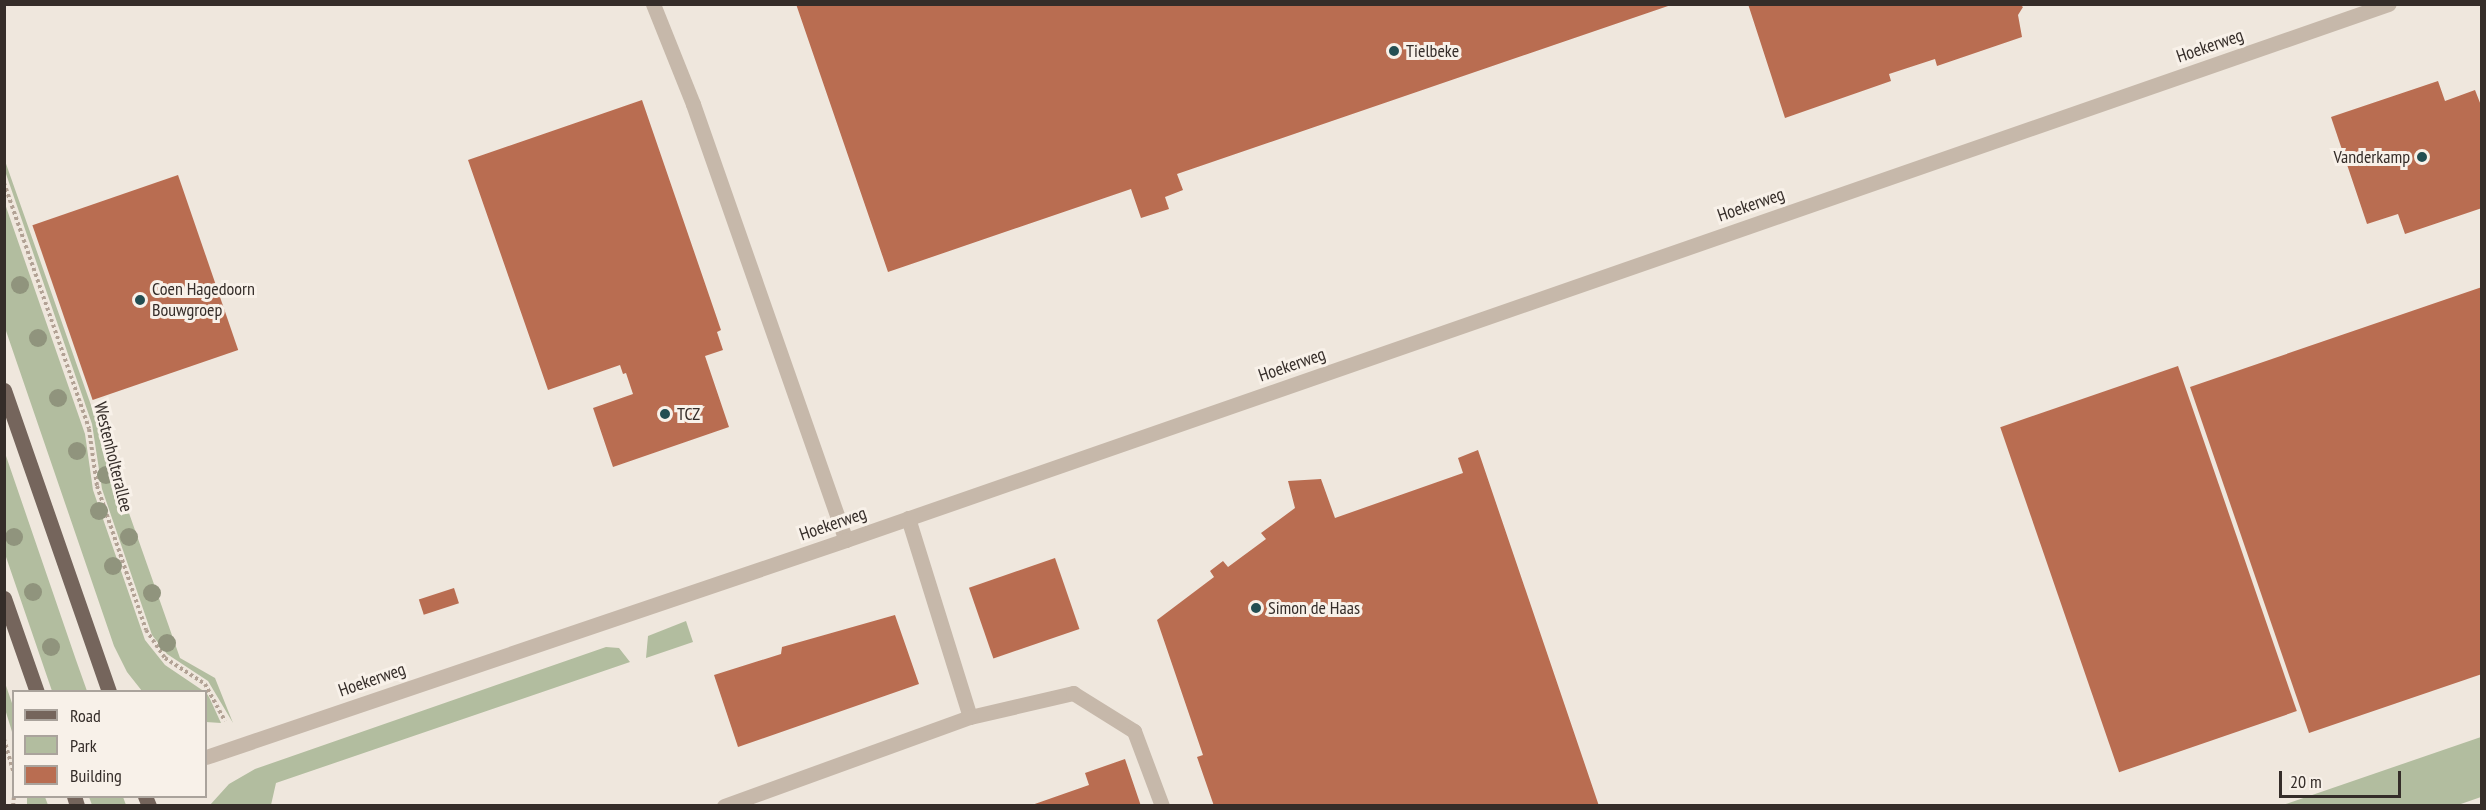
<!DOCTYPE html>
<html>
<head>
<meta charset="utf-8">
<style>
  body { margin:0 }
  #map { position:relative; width:2486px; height:810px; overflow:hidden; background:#efe7dd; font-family:"PT Sans Narrow",sans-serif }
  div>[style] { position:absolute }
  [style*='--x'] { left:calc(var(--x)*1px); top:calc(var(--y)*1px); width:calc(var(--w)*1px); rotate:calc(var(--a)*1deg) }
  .green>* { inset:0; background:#b2bd9f }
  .building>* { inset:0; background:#b96d51; transform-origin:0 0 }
  .path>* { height:4px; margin-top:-2px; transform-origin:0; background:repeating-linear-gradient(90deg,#b2a295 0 3px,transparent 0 6px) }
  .service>* { height:15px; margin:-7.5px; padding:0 7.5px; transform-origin:7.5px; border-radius:7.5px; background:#c6b8aa }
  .minor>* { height:15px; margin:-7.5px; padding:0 7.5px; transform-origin:7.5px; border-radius:7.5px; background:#c6b8aa }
  .primary>* { height:15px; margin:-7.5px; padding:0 7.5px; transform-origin:7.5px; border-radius:7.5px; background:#75655c }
  .trees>* { width:18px; height:18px; margin:-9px; border-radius:50%; background:#90947d }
  .dots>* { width:16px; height:16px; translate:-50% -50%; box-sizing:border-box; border:3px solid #f8f1e9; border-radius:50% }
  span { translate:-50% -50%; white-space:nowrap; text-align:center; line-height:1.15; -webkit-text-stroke:6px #f8f1e9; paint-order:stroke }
  .street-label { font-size:18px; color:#352d29 }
  .poi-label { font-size:18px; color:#352d29 }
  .left { translate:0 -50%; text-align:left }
  .right { translate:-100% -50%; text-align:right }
  .frame { position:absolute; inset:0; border:6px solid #352d29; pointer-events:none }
  .legend { position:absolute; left:12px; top:690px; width:195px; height:108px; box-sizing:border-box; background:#f8f1e9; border:2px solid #aaa39c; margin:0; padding:8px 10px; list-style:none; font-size:18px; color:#352d29 }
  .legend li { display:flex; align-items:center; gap:12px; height:30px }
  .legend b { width:30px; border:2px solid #aaa39c }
  .scale { position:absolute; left:2279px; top:771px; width:122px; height:27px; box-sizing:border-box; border:3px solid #352d29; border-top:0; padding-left:8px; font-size:18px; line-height:21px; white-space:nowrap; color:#352d29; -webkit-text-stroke:4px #f8f1e9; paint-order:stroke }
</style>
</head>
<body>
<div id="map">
  <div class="green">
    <div style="clip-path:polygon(4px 158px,180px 658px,215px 678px,233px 723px,208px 681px,167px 654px,152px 635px,102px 489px,92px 424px,5px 171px)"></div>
    <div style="clip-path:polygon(4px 201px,85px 434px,93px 490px,145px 640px,165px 665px,205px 692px,142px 691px,127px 672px,114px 646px,5px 328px)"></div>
    <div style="clip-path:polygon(5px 453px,76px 660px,87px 691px,52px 691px,5px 554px)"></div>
    <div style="clip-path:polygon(686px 621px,693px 642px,646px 658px,648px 636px)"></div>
    <div style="clip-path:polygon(606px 647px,619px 648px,630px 662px,276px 783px,271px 805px,210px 805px,229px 784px,255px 769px)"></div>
    <div style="clip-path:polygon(4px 680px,13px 706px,13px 735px,5px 709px)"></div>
    <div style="clip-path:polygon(206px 692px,210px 699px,221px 723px,206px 722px)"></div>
    <div style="clip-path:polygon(2481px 737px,2481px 797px,2458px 805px,2283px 805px)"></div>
    <div style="clip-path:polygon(27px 797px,45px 797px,48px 805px,27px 805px)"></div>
    <div style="clip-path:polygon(89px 797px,123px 797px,126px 805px,92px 805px)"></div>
  </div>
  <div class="building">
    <div style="clip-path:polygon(796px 4px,1671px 4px,1671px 5px,1177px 174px,1183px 190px,1165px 197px,1169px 209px,1141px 218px,1131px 189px,888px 272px)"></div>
    <div style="clip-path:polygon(1748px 4px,2019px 4px,2023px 7px,2018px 15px,2022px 37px,1937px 66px,1935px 59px,1889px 74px,1891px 81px,1785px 118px)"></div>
    <div style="clip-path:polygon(2438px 81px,2445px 101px,2475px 90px,2482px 108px,2482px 208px,2405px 234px,2398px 214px,2367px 224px,2331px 117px)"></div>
    <div style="clip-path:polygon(642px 100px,721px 330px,717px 332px,723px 350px,705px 356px,729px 427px,613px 467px,593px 408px,633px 394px,626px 373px,623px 374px,620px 365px,548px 390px,468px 160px)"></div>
    <div style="left:178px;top:175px;width:185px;height:154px;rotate:71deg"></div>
    <div style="clip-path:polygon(2482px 287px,2482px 674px,2309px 733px,2190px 387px)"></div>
    <div style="left:2178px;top:366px;width:365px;height:188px;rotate:71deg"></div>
    <div style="clip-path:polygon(1478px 450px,1599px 806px,1214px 806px,1197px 757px,1203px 755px,1157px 620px,1214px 577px,1210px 571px,1223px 561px,1228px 567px,1266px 539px,1261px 533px,1295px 508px,1288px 481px,1321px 479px,1335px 518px,1463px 473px,1458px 458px)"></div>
    <div style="left:1055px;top:558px;width:75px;height:91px;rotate:71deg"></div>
    <div style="left:454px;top:588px;width:16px;height:37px;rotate:72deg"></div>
    <div style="clip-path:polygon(895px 615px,919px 684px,738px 747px,714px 675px,781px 654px,782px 647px)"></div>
    <div style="clip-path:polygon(1125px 759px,1141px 806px,1029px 806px,1089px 785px,1085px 773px)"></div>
  </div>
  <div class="path">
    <div style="--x:4;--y:183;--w:260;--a:70.9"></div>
    <div style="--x:89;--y:429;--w:58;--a:82"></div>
    <div style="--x:97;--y:486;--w:152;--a:71.2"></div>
    <div style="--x:146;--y:630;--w:34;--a:56"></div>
    <div style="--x:165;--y:658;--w:48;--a:33"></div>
    <div style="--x:205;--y:684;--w:42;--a:61.6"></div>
    <div style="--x:4;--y:739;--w:35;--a:74"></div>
    <div style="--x:13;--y:806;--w:10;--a:-84"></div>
  </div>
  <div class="service">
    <div style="--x:653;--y:4;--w:108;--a:68.2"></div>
    <div style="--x:693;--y:104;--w:462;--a:70.7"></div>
    <div style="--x:908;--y:518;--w:208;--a:72.7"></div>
    <div style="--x:970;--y:717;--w:106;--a:-13.1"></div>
    <div style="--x:1073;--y:693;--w:72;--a:31.9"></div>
    <div style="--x:1134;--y:731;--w:80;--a:69.5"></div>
    <div style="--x:724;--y:806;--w:262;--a:-19.9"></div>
  </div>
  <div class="minor">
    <div style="--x:206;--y:757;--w:676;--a:-18.73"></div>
    <div style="--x:846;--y:540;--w:1633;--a:-19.16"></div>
  </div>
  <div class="primary">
    <div style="--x:4;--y:390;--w:320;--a:70.8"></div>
    <div style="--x:4;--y:598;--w:100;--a:70.7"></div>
    <div style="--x:74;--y:796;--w:10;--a:73"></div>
    <div style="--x:145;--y:796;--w:11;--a:68"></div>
  </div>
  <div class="trees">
    <div style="left:20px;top:285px"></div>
    <div style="left:38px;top:338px"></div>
    <div style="left:58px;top:398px"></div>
    <div style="left:77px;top:451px"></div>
    <div style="left:106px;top:475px"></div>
    <div style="left:99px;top:511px"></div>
    <div style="left:14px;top:537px"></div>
    <div style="left:129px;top:537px"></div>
    <div style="left:113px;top:566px"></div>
    <div style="left:33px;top:592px"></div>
    <div style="left:152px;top:593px"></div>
    <div style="left:167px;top:643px"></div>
    <div style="left:51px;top:647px"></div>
  </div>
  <div class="dots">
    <div style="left:1394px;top:51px;background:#234e52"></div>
    <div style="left:2422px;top:157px;background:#234e52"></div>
    <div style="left:140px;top:300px;background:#234e52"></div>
    <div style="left:665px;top:414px;background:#234e52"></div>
    <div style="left:1256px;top:608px;background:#234e52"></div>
  </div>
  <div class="street-label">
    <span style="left:2210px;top:46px;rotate:-19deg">Hoekerweg</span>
    <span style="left:1751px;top:205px;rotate:-19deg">Hoekerweg</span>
    <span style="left:1292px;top:365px;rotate:-19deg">Hoekerweg</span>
    <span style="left:113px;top:457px;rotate:76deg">Westenholterallee</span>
    <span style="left:833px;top:524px;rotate:-19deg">Hoekerweg</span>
    <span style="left:372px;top:680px;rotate:-19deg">Hoekerweg</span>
  </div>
  <div class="poi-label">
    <span class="left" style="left:1406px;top:51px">Tielbeke</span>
    <span class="right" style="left:2410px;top:157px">Vanderkamp</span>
    <span class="left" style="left:152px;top:300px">Coen Hagedoorn<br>Bouwgroep</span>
    <span class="left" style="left:677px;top:414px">TCZ</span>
    <span class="left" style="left:1268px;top:608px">Simon de Haas</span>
  </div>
  <div class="frame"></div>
  <ul class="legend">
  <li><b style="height:8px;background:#75655c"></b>Road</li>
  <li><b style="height:16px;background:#b2bd9f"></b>Park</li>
  <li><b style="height:16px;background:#b96d51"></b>Building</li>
  </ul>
  <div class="scale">20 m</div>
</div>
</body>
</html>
